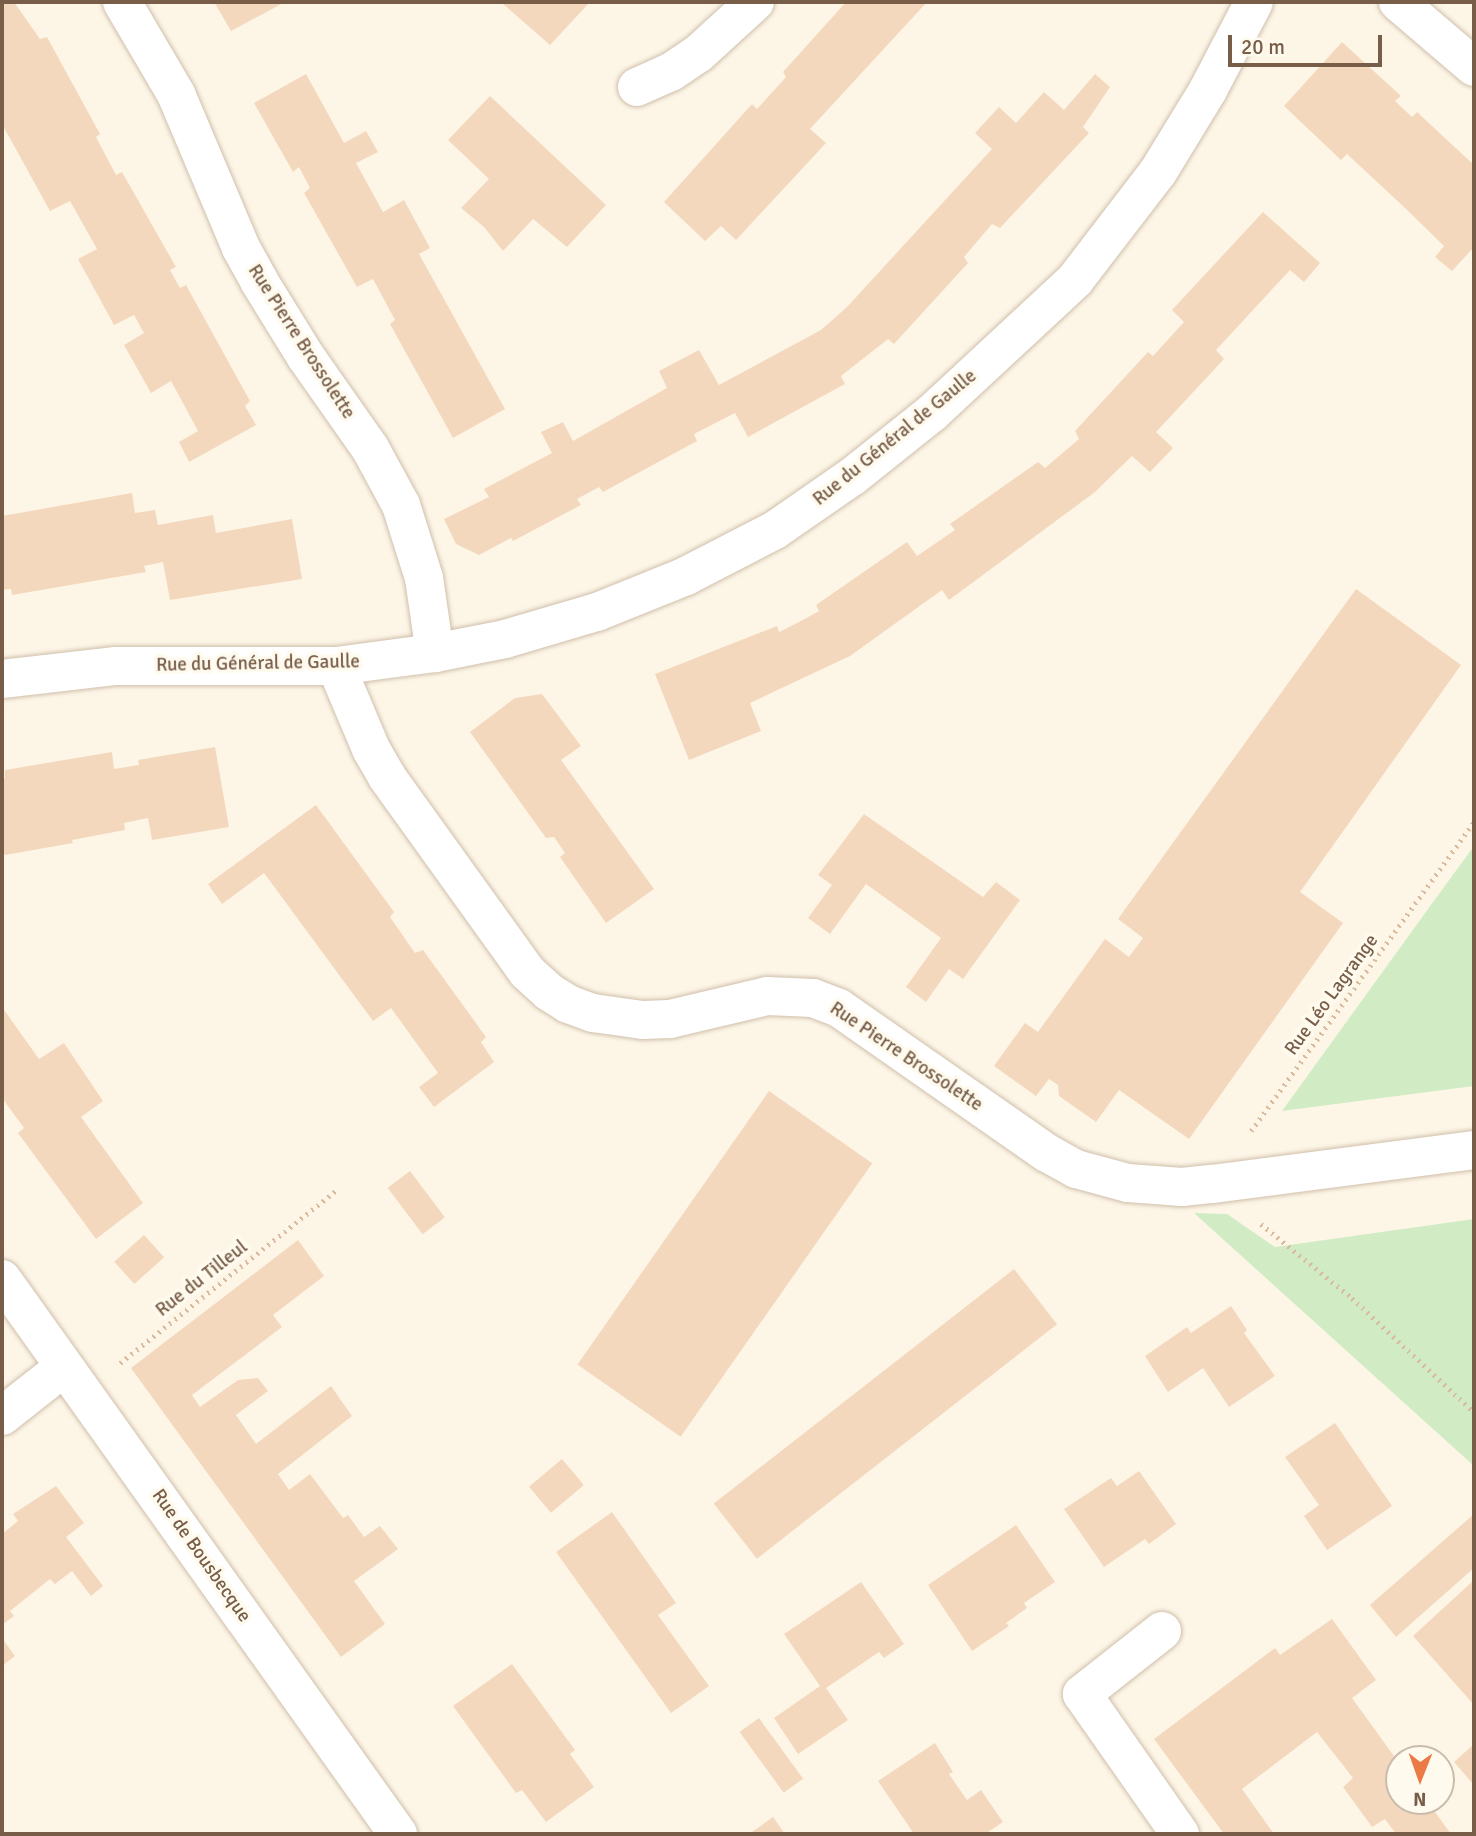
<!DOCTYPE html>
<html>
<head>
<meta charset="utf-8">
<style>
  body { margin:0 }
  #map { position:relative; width:1476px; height:1836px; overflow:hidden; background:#fdf6e7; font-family:Signika,sans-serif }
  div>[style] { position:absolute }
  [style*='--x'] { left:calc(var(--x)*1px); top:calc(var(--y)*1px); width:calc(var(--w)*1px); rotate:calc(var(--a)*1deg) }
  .green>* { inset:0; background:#d1ecc4 }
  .building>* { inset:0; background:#f4d8bd; transform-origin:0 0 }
  .path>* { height:4.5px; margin-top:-2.25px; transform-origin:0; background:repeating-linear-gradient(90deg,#d9bb9f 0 2px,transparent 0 7px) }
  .roads { filter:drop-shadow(0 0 2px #d0bfab) drop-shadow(0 0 2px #d0bfab) }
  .street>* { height:38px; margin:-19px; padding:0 19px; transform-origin:19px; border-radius:19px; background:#fff }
  .secondary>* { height:38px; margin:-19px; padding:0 19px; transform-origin:19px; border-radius:19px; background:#fff }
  span { translate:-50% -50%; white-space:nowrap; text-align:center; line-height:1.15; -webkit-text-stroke:7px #fffaee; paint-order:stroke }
  .street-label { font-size:19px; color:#785e49 }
  .frame { position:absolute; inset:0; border:4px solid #785e49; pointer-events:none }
  .north { position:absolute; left:1385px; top:1745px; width:70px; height:70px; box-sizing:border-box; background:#fffaee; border:2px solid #c9bcac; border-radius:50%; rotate:181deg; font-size:19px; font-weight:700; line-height:28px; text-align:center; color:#785e49 }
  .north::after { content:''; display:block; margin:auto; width:24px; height:32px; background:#ec7a47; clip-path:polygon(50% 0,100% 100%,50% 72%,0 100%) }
  .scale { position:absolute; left:1228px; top:35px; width:154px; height:32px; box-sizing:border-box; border:4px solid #785e49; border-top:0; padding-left:9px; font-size:21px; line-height:24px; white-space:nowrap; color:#785e49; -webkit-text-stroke:5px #fffaee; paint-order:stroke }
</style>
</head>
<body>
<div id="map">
  <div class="green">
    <div style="clip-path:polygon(1474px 846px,1474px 1086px,1282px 1111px,1428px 909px)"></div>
    <div style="clip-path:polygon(1194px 1213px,1227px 1214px,1275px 1247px,1474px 1219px,1474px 1466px)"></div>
  </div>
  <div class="building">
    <div style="clip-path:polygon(2px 2px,14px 2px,40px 39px,47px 37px,100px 134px,96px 137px,116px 175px,122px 172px,176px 267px,170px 270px,180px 288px,186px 285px,250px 401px,245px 406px,256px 425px,189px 462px,179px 442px,198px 431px,171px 381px,151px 393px,124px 345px,144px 333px,134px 315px,114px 325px,78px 259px,97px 249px,70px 201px,50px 211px,2px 124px)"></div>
    <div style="clip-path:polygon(214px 2px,285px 2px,231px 31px)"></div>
    <div style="clip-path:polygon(501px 2px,590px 2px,550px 45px)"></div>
    <div style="clip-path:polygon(846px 2px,927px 2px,810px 129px,826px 143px,736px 240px,721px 226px,705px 241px,664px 202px,752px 104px,757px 109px,786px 77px,783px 72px)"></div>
    <div style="clip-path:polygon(1342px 42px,1401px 96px,1395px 101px,1412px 117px,1417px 112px,1474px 165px,1474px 247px,1452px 271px,1435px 257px,1444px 246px,1404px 207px,1347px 154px,1341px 160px,1284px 106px)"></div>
    <div style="clip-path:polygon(306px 74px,344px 143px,366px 131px,378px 152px,356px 163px,383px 212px,404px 200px,430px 248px,419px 254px,505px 409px,453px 438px,390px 324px,395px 320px,373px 279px,357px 287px,304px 193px,310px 188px,299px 167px,293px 172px,254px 103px)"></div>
    <div style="clip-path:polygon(1095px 74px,1110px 87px,1083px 127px,1089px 133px,1000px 228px,992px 224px,964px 257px,968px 263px,894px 344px,888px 339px,841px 376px,845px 384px,748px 437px,735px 413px,694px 434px,697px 441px,603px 492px,599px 487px,577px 499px,581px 505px,513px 541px,511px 538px,479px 555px,456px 544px,444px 519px,489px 497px,484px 489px,552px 453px,541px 432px,563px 422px,573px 441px,667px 388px,659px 371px,699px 350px,719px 385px,821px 330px,847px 307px,992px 149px,975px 133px,999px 107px,1016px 123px,1044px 92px,1064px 110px)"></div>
    <div style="clip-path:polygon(490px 96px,606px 205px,567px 247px,533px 219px,503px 251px,484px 227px,461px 208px,489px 179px,448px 140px)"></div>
    <div style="clip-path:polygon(1263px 212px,1320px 263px,1304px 282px,1290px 270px,1216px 350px,1224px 359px,1156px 432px,1173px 448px,1150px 472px,1132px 456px,1095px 492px,949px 600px,942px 590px,850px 656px,750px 703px,761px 731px,689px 760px,655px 674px,777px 626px,779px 632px,801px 621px,819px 611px,816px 605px,907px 542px,917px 556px,955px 530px,950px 524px,1038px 462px,1045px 468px,1079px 439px,1075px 431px,1148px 352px,1153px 356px,1184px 322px,1172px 310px)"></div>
    <div style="clip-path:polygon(132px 493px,135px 513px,155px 510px,158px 525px,213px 515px,216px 533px,292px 519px,302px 579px,170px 600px,163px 562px,144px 566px,146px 572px,12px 595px,11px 589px,2px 590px,2px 516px)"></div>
    <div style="clip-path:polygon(1356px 589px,1461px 665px,1300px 892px,1343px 923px,1189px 1139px,1119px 1090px,1096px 1122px,1059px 1096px,1058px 1085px,1049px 1079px,1036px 1096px,994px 1066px,1025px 1023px,1038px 1032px,1105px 939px,1129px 957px,1143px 938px,1118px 919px)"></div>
    <div style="clip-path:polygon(542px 694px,581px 746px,561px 760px,654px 889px,606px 923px,560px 857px,565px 853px,554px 837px,546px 838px,470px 732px,515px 698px)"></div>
    <div style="clip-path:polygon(215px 747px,229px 827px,152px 840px,148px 818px,124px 823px,125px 830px,72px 840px,73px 843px,5px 855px,2px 851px,2px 779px,5px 778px,5px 770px,112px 752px,114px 769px,139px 765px,138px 760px)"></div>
    <div style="clip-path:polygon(316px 805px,394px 912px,390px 917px,415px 953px,423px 950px,486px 1037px,481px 1042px,494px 1062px,434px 1107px,419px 1087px,438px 1073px,391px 1008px,373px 1021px,264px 873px,222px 904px,208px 884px)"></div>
    <div style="clip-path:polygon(864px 814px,983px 897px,996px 882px,1020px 900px,963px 979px,949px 969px,926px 1002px,906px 987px,941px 938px,866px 884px,830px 934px,808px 918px,832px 885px,818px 875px)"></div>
    <div style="clip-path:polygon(2px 1007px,39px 1059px,64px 1043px,103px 1101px,81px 1117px,143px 1203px,96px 1239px,18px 1133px,24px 1128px,2px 1098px)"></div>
    <div style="left:769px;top:1091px;width:126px;height:334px;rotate:35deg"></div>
    <div style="left:410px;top:1171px;width:58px;height:28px;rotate:53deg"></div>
    <div style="left:144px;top:1235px;width:30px;height:40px;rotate:48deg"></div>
    <div style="clip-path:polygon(298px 1240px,324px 1276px,273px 1315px,282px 1327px,192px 1395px,200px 1407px,238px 1380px,258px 1378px,268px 1391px,236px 1415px,256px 1444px,331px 1386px,352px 1416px,278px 1474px,289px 1490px,310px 1474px,343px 1518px,348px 1515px,364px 1537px,380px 1526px,398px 1549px,354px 1581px,385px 1624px,341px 1657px,131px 1368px)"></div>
    <div style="left:1014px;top:1269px;width:70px;height:381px;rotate:52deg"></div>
    <div style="clip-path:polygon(1231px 1306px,1247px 1330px,1244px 1333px,1275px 1376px,1229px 1407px,1203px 1368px,1168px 1392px,1145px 1356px,1187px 1327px,1191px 1333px)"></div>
    <div style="clip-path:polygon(1335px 1423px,1392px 1506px,1327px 1550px,1304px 1516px,1319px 1505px,1285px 1457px)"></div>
    <div style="left:562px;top:1459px;width:34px;height:43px;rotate:50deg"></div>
    <div style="clip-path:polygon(1139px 1471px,1176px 1524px,1149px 1544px,1145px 1539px,1104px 1567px,1064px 1509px,1111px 1478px,1117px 1486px)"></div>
    <div style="clip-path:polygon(56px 1486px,84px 1523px,66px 1537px,103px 1586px,91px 1596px,72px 1571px,55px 1584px,50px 1579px,10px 1611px,14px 1616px,2px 1625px,2px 1534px,18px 1521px,13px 1514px)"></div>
    <div style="clip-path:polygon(612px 1512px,676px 1603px,658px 1615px,709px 1686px,671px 1713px,556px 1552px)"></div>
    <div style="clip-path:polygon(1474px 1514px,1474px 1568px,1396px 1637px,1370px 1605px)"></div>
    <div style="clip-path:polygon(1016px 1525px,1055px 1582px,1024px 1603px,1027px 1608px,1006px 1623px,1009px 1626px,972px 1651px,928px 1585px)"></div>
    <div style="clip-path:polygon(1474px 1580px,1474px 1705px,1413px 1636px)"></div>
    <div style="clip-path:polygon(861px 1582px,904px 1644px,884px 1658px,879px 1652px,826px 1688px,848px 1720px,798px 1754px,774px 1718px,820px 1686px,784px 1634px)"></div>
    <div style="clip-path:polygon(1332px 1619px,1376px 1680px,1352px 1698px,1399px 1763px,1399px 1801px,1427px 1801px,1451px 1834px,1396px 1834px,1385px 1819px,1372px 1827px,1343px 1787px,1353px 1778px,1317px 1732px,1242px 1789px,1274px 1834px,1224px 1834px,1154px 1739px,1275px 1648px,1280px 1655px)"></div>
    <div style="clip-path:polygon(2px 1638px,15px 1656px,2px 1666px)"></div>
    <div style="clip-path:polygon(512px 1664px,575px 1750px,570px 1754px,594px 1787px,546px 1822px,522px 1790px,516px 1793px,453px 1706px)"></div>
    <div style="left:759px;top:1718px;width:75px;height:24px;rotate:54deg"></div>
    <div style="clip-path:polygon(935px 1743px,953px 1772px,949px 1774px,967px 1800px,981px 1790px,1003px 1822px,985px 1834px,914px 1834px,878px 1781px)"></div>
    <div style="clip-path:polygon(1474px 1744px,1474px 1785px,1454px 1762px)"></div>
    <div style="clip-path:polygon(773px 1817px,785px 1834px,749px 1834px)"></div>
  </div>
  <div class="path">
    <div style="--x:1251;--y:1131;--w:381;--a:-54.2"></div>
    <div style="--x:1261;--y:1224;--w:117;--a:39.1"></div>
    <div style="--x:1352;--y:1298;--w:167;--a:43.1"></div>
    <div style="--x:120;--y:1363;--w:279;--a:-38.6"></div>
  </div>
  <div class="roads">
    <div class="street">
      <div style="--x:122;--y:2;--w:107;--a:59.6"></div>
      <div style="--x:176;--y:94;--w:167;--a:67.1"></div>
      <div style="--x:241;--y:248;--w:38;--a:61"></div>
      <div style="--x:259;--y:281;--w:89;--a:58.3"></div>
      <div style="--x:306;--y:357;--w:111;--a:54.9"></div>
      <div style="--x:370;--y:448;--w:65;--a:61.5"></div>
      <div style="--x:401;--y:505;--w:77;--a:72.5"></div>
      <div style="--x:424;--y:578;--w:76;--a:81.7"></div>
      <div style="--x:1398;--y:2;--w:100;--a:40.5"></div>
      <div style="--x:637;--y:87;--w:37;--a:-24"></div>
      <div style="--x:671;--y:72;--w:32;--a:-34"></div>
      <div style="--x:698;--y:54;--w:77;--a:-42.4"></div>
      <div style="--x:336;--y:666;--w:90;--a:67.1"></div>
      <div style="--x:371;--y:749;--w:32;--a:60"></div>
      <div style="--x:387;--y:777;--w:240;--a:54.3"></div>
      <div style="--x:527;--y:972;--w:30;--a:42"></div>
      <div style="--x:549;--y:992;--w:22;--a:32"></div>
      <div style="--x:568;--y:1004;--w:27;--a:20"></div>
      <div style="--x:593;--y:1013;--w:50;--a:8"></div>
      <div style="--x:643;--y:1020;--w:27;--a:-2"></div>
      <div style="--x:670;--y:1019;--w:100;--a:-13.3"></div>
      <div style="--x:767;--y:996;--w:46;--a:2.5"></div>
      <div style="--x:813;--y:998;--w:28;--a:21"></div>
      <div style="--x:839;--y:1008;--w:254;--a:34.9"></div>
      <div style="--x:1047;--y:1153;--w:33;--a:29"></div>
      <div style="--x:1076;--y:1169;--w:54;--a:15.1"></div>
      <div style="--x:1128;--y:1183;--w:54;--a:4.2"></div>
      <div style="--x:1182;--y:1187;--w:31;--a:-6"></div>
      <div style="--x:1213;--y:1184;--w:263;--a:-7.4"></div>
      <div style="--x:2;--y:679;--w:115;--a:-6.5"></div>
      <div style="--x:116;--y:666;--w:220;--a:0"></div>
      <div style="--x:336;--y:666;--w:100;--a:-7.5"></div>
      <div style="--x:435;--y:653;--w:71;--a:-11.3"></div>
      <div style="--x:505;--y:639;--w:96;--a:-16.4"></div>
      <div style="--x:597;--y:612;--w:96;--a:-22"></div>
      <div style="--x:686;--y:576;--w:100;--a:-27.3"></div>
      <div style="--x:775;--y:530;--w:95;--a:-34.7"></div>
      <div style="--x:853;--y:476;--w:101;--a:-38.6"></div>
      <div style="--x:932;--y:413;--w:195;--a:-42.9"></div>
      <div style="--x:1075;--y:280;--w:136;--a:-52.5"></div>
      <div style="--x:1158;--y:172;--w:96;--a:-58.6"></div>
      <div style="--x:1208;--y:90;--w:99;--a:-62.4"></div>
      <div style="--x:2;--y:1416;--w:79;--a:-38.3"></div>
      <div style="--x:1162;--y:1631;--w:102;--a:141.8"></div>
      <div style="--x:1082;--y:1694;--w:171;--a:55"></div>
    </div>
    <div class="secondary">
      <div style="--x:2;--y:1279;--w:682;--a:54.49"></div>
    </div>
  </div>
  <div class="street-label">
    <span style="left:301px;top:342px;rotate:57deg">Rue Pierre Brossolette</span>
    <span style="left:895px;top:438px;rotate:-39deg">Rue du Général de Gaulle</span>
    <span style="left:258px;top:664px;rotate:-1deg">Rue du Général de Gaulle</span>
    <span style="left:1332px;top:995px;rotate:-54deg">Rue Léo Lagrange</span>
    <span style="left:906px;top:1057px;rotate:34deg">Rue Pierre Brossolette</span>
    <span style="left:202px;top:1279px;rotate:-38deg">Rue du Tilleul</span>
    <span style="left:201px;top:1556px;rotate:55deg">Rue de Bousbecque</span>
  </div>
  <div class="frame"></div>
  <div class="north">N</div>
  <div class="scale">20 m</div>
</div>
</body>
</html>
